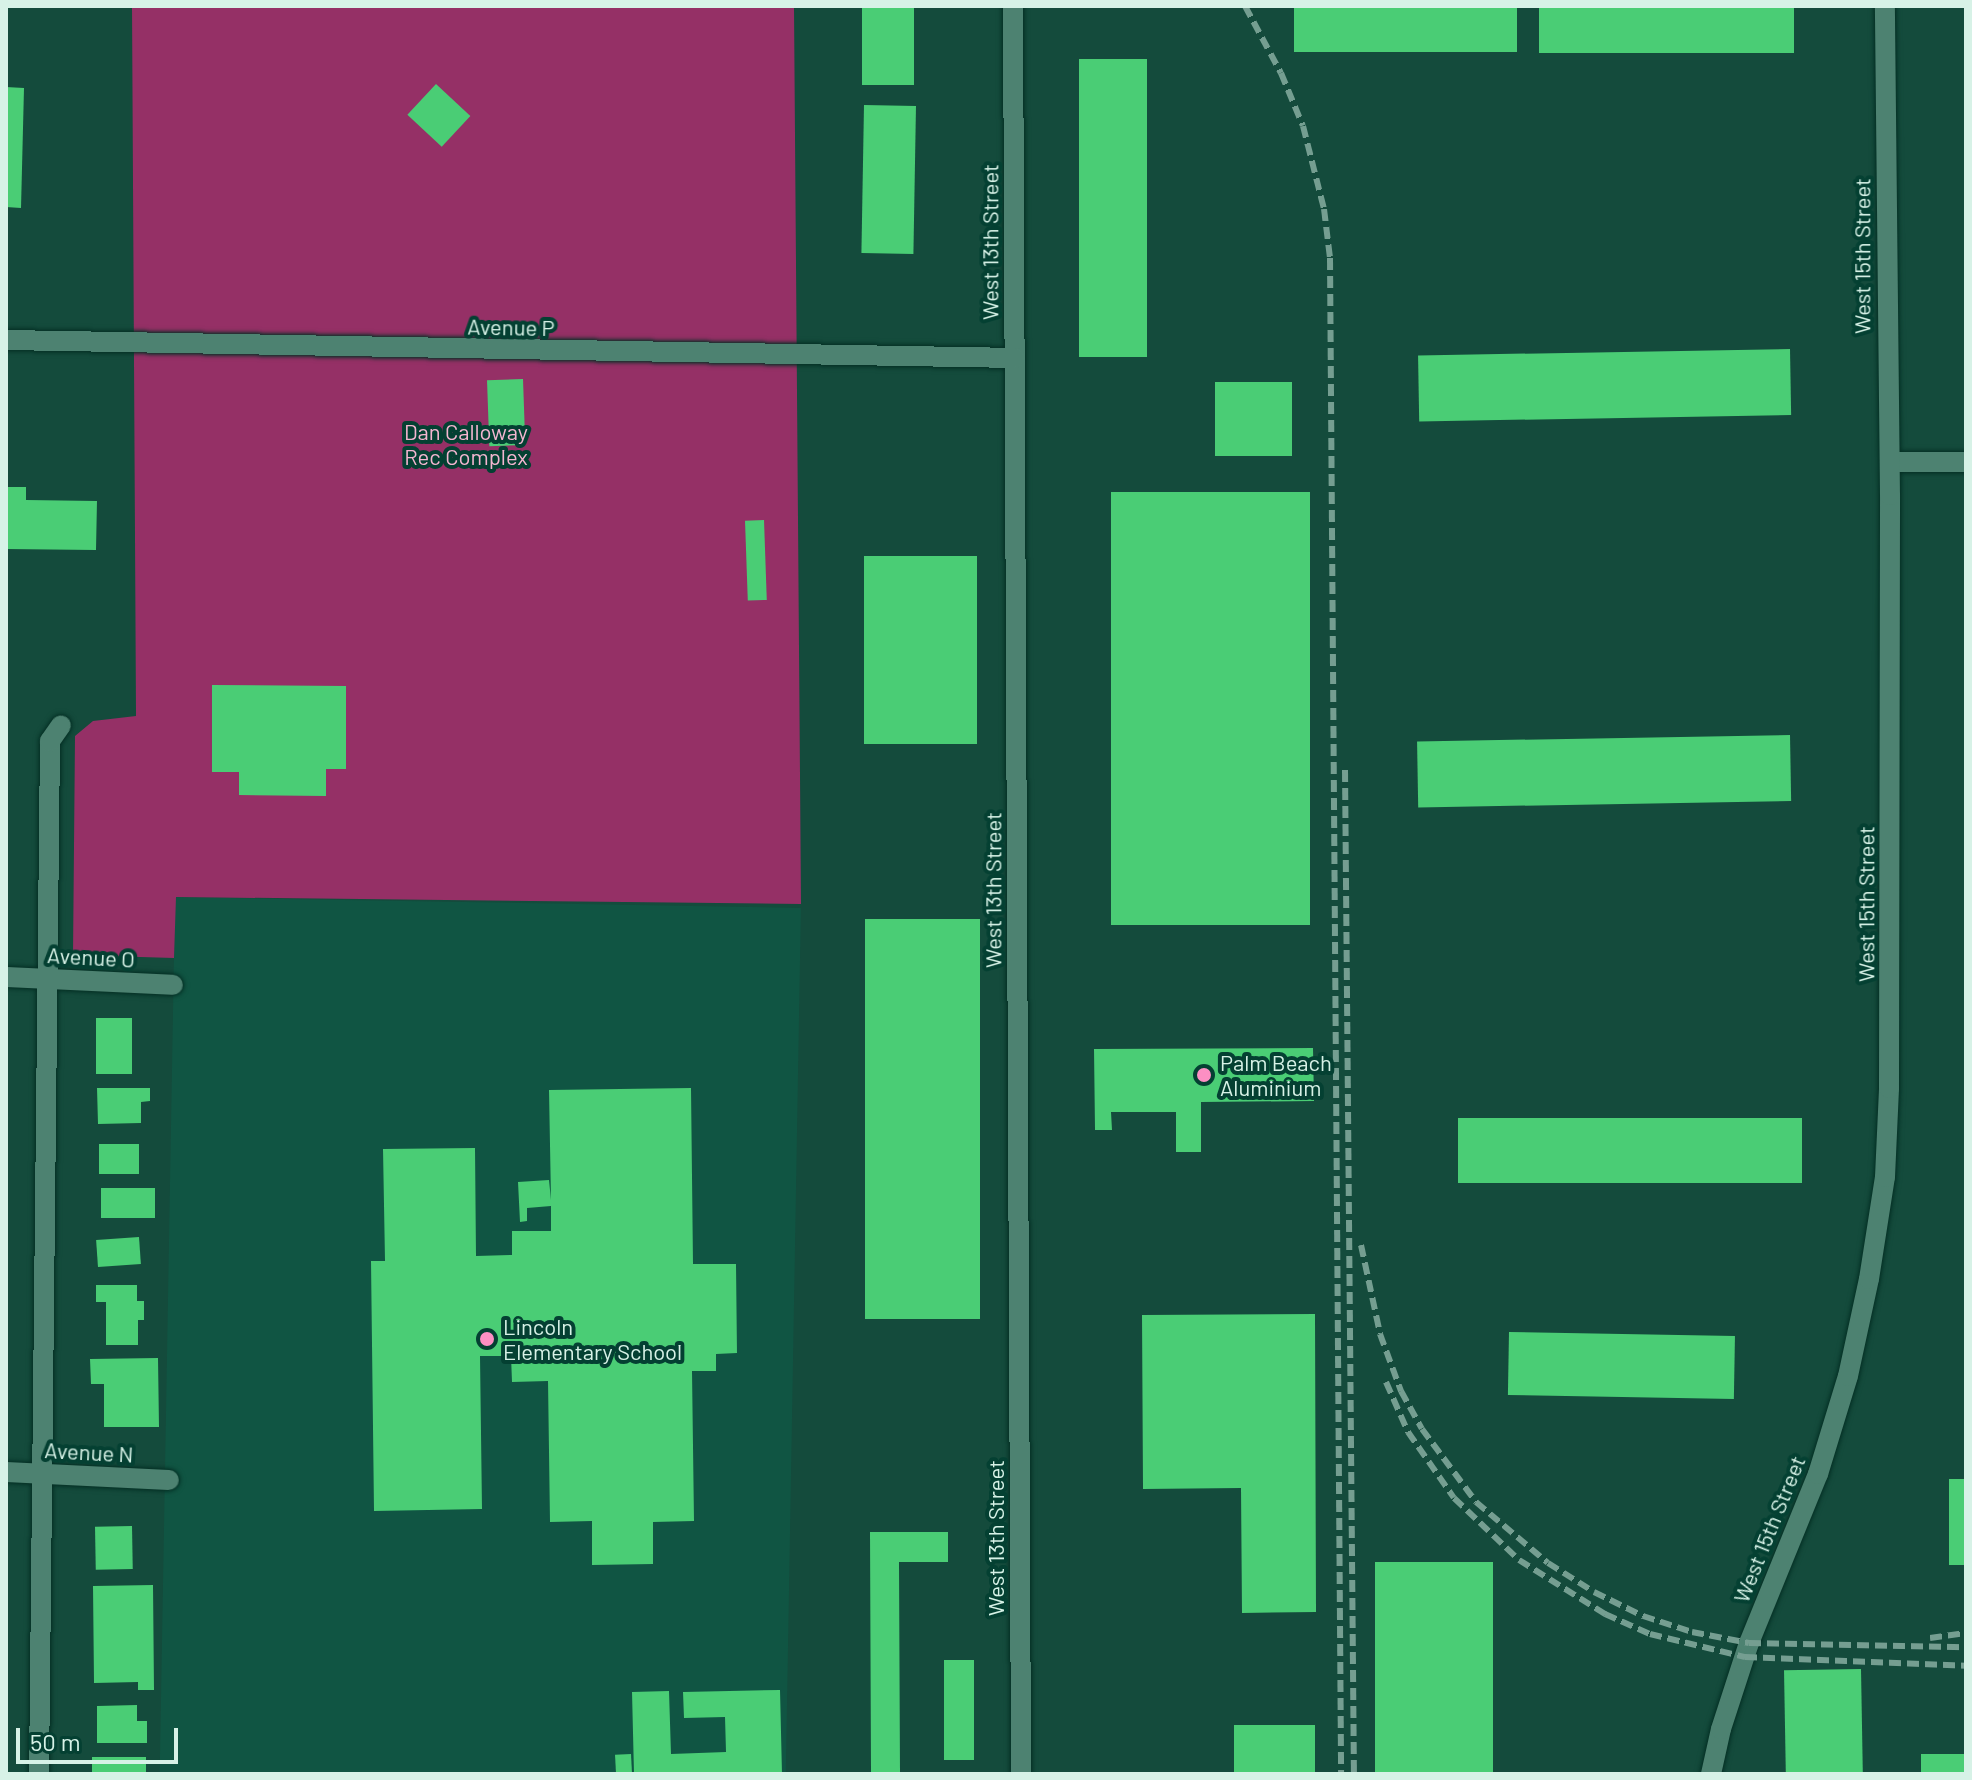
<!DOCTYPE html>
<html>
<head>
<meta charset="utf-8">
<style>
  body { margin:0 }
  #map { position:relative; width:1972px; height:1780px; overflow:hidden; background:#144b3c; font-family:Barlow,sans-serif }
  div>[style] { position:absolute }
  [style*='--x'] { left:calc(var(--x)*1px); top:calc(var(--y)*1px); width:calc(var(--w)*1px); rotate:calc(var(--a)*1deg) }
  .built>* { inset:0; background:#105543; transform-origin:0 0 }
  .green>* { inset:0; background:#953066 }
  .building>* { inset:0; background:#4acd75; transform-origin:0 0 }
  .roads { filter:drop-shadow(0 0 2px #042f24) drop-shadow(0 0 2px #042f24) }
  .minor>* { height:20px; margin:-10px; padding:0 10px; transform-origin:10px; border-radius:10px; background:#4d8271 }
  .rail>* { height:6px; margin-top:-3px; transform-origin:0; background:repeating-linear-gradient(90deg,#759e91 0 12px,transparent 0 18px) }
  .dots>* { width:22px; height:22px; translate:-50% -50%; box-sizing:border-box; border:4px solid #044032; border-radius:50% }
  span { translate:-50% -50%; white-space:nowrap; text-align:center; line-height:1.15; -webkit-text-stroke:8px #044032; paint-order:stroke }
  .street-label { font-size:22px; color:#d7f2e7 }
  .park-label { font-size:22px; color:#f4b6d1 }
  .poi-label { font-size:22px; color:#d7f2e7 }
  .left { translate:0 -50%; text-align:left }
  .frame { position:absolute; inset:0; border:8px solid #d7f2e7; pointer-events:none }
  .scale { position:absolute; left:16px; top:1728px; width:162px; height:36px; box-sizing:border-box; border:4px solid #d7f2e7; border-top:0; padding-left:10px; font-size:24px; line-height:28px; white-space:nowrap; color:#d7f2e7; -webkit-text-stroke:6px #044032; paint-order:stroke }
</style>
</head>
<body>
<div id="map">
  <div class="built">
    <div style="left:175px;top:897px;width:626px;height:877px;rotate:1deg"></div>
  </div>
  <div class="green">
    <div style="clip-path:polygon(132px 6px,794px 6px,801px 904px,176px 897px,174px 958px,73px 955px,75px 736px,93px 721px,136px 716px)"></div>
  </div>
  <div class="building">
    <div style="left:862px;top:6px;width:52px;height:79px"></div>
    <div style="left:1294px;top:6px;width:223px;height:46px"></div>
    <div style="left:1539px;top:6px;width:255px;height:47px"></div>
    <div style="left:1079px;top:59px;width:68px;height:298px"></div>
    <div style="left:436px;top:84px;width:47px;height:42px;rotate:43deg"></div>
    <div style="clip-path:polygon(6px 87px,24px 88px,21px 208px,6px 207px)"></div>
    <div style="left:864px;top:105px;width:52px;height:148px;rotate:1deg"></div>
    <div style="left:1790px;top:349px;width:66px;height:372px;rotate:89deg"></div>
    <div style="left:523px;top:379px;width:66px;height:36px;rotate:88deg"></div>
    <div style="left:1292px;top:382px;width:74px;height:77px;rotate:90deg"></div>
    <div style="clip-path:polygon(6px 487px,26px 487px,26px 500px,97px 501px,96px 550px,6px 549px)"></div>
    <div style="left:1310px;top:492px;width:433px;height:199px;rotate:90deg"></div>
    <div style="left:764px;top:520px;width:80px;height:19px;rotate:88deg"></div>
    <div style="left:864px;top:556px;width:113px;height:188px"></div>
    <div style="clip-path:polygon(212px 685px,346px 686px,346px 769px,326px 769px,326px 796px,239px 795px,239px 772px,212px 772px)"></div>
    <div style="left:1790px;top:735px;width:66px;height:373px;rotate:89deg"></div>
    <div style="left:865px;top:919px;width:115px;height:400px"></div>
    <div style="left:96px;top:1018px;width:36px;height:56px"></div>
    <div style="clip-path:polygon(1313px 1048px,1314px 1101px,1201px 1102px,1201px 1152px,1176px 1152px,1176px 1112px,1111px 1112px,1112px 1130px,1095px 1130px,1094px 1049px)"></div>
    <div style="clip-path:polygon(97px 1088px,150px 1088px,150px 1101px,141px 1102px,141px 1123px,98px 1124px)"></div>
    <div style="clip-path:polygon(691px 1088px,693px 1264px,736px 1264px,737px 1353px,716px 1354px,716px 1371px,692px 1371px,694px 1521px,653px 1522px,653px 1564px,592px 1565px,592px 1521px,550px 1522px,548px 1381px,512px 1382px,511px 1356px,480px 1356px,482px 1509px,374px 1511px,371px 1261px,385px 1261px,383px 1149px,475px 1148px,476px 1256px,512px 1255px,512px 1231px,551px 1231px,551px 1206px,527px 1208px,527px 1221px,520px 1222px,518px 1182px,549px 1180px,551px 1200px,549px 1090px)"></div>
    <div style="left:1802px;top:1118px;width:65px;height:344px;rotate:90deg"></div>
    <div style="left:99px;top:1144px;width:40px;height:30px"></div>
    <div style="left:101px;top:1188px;width:54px;height:30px"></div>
    <div style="left:139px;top:1237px;width:27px;height:43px;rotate:86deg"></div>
    <div style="clip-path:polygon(96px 1285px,137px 1285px,137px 1301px,144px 1301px,144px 1320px,138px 1320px,138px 1345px,106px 1345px,106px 1302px,96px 1302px)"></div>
    <div style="clip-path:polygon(1315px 1314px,1316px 1612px,1242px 1613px,1241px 1488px,1143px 1489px,1142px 1315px)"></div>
    <div style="left:1509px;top:1332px;width:226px;height:63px;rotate:1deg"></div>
    <div style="clip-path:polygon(158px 1358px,159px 1427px,104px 1427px,104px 1384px,91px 1384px,90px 1359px)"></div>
    <div style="left:1949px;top:1479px;width:17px;height:86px"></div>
    <div style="left:132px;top:1526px;width:43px;height:37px;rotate:89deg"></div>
    <div style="clip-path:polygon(870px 1532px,948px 1532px,948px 1562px,899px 1562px,900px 1774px,871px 1774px)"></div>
    <div style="left:1493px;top:1562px;width:212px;height:118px;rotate:90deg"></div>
    <div style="clip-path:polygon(153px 1585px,154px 1690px,138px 1690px,138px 1682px,94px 1683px,93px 1586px)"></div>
    <div style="left:944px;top:1660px;width:30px;height:100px"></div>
    <div style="left:1861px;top:1669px;width:105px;height:77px;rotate:89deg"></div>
    <div style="clip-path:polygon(780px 1690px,782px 1774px,634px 1774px,632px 1692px,669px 1691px,671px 1754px,726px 1752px,725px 1717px,684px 1718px,683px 1692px)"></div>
    <div style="clip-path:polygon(137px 1705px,137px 1721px,147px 1721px,147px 1743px,97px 1743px,97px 1706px)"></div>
    <div style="left:1234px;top:1725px;width:81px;height:49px"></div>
    <div style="left:631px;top:1754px;width:20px;height:16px;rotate:87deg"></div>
    <div style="left:1921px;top:1754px;width:45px;height:20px"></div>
    <div style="left:92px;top:1757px;width:54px;height:17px"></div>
  </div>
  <div class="roads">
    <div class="minor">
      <div style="--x:1013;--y:6;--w:1768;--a:89.74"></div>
      <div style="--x:6;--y:340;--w:1009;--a:1.02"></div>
      <div style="--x:1890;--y:462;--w:76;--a:0"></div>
      <div style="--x:6;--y:977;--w:167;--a:2.7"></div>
      <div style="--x:6;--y:1472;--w:163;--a:2.8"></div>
      <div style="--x:39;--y:1774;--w:1033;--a:-89.39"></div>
      <div style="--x:50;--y:741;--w:19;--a:-55"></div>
      <div style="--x:1711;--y:1774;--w:46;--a:-77.5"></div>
      <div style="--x:1721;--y:1729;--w:90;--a:-72"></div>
      <div style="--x:1749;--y:1643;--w:183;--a:-67.8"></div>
      <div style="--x:1818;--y:1474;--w:102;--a:-73"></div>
      <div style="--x:1848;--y:1376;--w:99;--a:-77.8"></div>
      <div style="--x:1869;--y:1279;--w:103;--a:-81.1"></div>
      <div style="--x:1885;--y:1177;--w:89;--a:-87.4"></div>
      <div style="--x:1889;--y:1088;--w:593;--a:-89.9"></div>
      <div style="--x:1890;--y:495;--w:489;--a:-90.6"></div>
    </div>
  </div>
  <div class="rail">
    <div style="--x:1245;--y:6;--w:76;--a:61.8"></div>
    <div style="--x:1281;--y:73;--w:57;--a:67.5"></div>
    <div style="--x:1303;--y:126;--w:86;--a:75.8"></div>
    <div style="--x:1324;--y:209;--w:49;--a:83"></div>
    <div style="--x:1330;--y:258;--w:1516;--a:89.58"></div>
    <div style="--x:1345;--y:770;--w:1004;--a:89.49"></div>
    <div style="--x:1361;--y:1245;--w:91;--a:77.9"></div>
    <div style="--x:1380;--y:1334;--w:61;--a:69.8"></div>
    <div style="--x:1401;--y:1391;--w:43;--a:61.1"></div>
    <div style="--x:1422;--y:1429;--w:91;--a:53.5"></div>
    <div style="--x:1476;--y:1502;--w:94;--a:40.3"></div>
    <div style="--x:1548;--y:1563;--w:54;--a:32.2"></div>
    <div style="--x:1594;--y:1592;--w:55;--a:26.1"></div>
    <div style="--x:1643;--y:1616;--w:52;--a:18.1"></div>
    <div style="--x:1692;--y:1632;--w:58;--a:10.9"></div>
    <div style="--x:1749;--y:1643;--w:217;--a:1.1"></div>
    <div style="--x:1386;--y:1382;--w:55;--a:66.3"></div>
    <div style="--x:1408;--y:1432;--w:80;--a:55.1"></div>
    <div style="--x:1454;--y:1498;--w:90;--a:43.6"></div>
    <div style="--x:1519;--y:1560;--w:102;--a:32.1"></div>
    <div style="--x:1605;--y:1614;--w:49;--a:24"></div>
    <div style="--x:1650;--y:1634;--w:98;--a:13.6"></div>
    <div style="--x:1745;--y:1657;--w:221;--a:2.3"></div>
    <div style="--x:1930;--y:1638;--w:36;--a:-8"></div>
  </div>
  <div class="dots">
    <div style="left:1204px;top:1075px;background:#fc8fc3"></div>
    <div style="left:487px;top:1339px;background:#fc8fc3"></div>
  </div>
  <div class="street-label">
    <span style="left:990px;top:242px;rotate:-90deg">West 13th Street</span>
    <span style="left:1862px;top:256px;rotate:-90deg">West 15th Street</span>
    <span style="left:511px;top:327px;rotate:1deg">Avenue P</span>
    <span style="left:993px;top:890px;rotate:-90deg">West 13th Street</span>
    <span style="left:1866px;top:904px;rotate:-90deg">West 15th Street</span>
    <span style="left:91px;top:957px;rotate:3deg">Avenue O</span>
    <span style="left:89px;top:1452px;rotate:3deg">Avenue N</span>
    <span style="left:1769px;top:1529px;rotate:-68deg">West 15th Street</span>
    <span style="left:996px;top:1538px;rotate:-90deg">West 13th Street</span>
  </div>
  <div class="park-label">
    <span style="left:466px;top:444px">Dan Calloway<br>Rec Complex</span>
  </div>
  <div class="poi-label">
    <span class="left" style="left:1220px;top:1075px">Palm Beach<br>Aluminium</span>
    <span class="left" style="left:503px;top:1339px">Lincoln<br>Elementary School</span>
  </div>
  <div class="frame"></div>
  <div class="scale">50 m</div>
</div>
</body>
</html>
